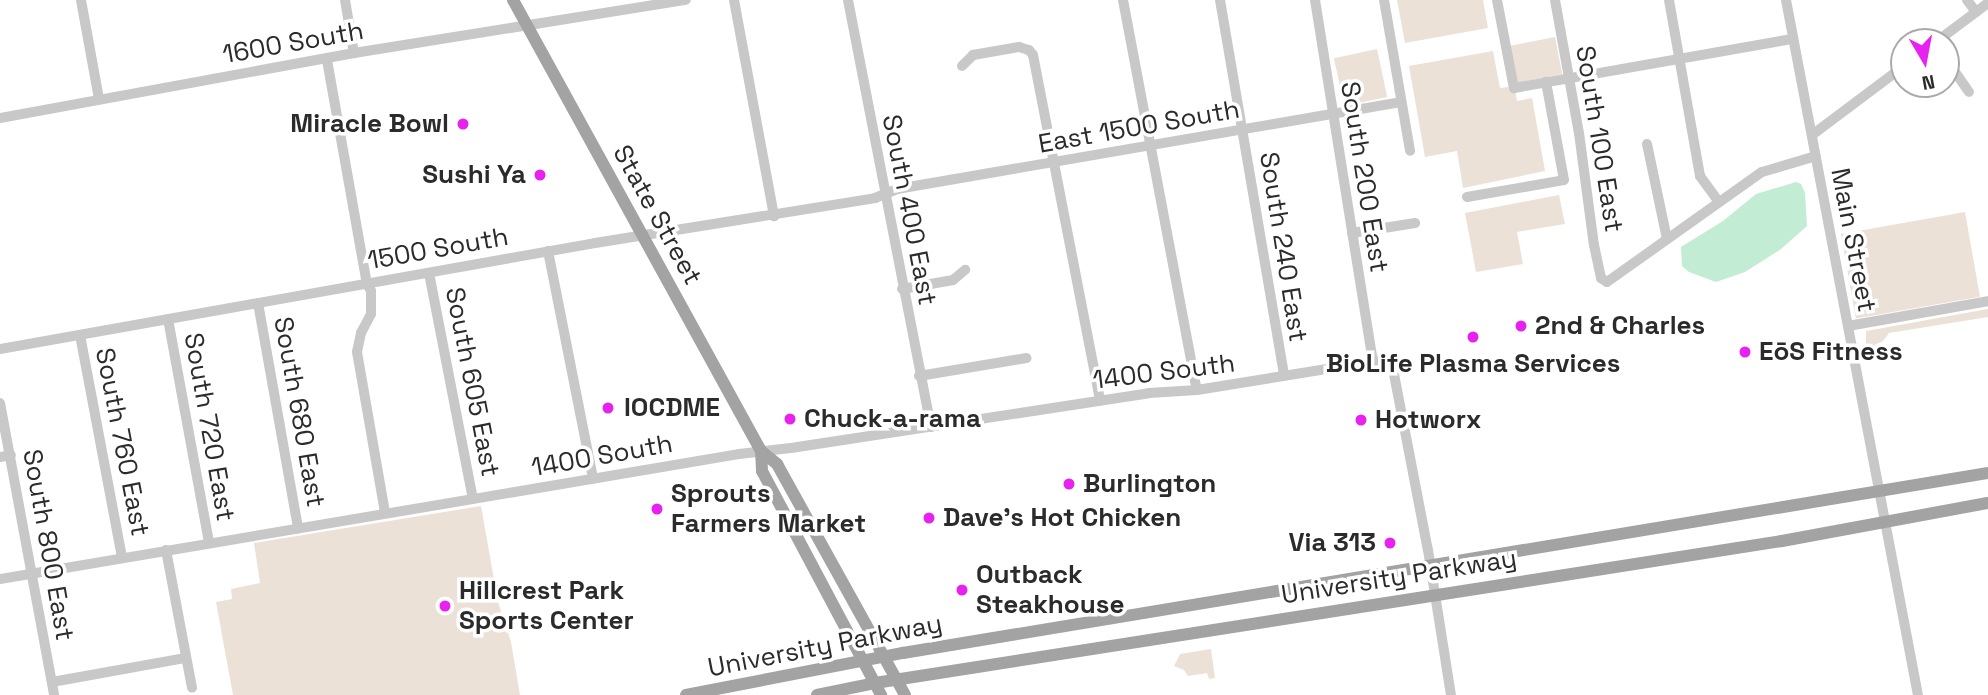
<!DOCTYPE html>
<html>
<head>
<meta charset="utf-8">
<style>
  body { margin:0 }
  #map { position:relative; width:1988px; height:695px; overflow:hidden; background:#fff; font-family:"Space Grotesk",sans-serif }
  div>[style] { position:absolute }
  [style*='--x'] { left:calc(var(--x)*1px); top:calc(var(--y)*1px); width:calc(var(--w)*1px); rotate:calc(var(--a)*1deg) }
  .green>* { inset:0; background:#ebe1d7; transform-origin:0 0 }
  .water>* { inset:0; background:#c2ecd4 }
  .minor>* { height:10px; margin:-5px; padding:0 5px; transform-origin:5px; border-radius:5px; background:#c8c8c8 }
  .major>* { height:12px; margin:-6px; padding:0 6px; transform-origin:6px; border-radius:6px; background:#a3a3a3 }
  .dots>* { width:19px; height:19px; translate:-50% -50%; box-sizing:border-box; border:4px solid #fff; border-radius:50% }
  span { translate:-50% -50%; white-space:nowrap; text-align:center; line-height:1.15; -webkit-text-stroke:7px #fff; paint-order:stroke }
  .street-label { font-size:26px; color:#2b2b2b }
  .poi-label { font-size:26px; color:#2b2b2b; font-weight:700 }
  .right { translate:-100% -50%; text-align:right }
  .left { translate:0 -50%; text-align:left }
  .north { position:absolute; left:1890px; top:28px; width:70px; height:70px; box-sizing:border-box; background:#fff; border:2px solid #aaa; border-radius:50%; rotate:170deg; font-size:19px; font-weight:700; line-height:28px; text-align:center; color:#2b2b2b }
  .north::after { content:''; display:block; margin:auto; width:24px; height:32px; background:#e722ee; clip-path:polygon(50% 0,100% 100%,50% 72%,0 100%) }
</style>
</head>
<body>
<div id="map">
  <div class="green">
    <div style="clip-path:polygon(1397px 0,1483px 0,1488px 28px,1405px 43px)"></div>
    <div style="left:1555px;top:37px;width:38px;height:46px;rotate:79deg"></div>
    <div style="left:1377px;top:49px;width:49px;height:44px;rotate:78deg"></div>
    <div style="clip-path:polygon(1493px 51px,1500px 88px,1509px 87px,1515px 91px,1517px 101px,1532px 98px,1545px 171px,1463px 188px,1457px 151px,1425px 157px,1409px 66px)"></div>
    <div style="clip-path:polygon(1559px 195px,1565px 224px,1517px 232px,1523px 264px,1476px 272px,1465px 213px)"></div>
    <div style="left:1965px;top:212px;width:86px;height:126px;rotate:80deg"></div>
    <div style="clip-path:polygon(1988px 309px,1988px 317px,1889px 333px,1883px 341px,1866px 349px,1866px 331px)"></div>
    <div style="clip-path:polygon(481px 506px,498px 602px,511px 642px,520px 695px,233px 695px,216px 602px,232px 599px,231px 589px,260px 583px,254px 543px)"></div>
    <div style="clip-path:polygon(1211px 649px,1215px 678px,1209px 679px,1207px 673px,1188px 676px,1184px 670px,1174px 666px,1180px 654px)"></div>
  </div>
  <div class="water">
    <div style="clip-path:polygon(1796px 182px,1801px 184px,1805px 193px,1807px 226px,1781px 249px,1745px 272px,1716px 282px,1689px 272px,1682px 266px,1681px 247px,1723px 221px,1756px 194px)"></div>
  </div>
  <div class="minor">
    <div style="--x:81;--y:0;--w:101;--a:79.7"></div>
    <div style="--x:345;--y:0;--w:54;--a:80.4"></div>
    <div style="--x:734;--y:0;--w:220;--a:79.5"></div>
    <div style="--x:848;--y:0;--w:435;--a:79"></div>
    <div style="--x:1123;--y:0;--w:397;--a:79.3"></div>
    <div style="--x:1220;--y:0;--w:381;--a:80.3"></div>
    <div style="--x:1315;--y:0;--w:366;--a:80.9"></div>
    <div style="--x:1384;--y:0;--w:153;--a:80.2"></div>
    <div style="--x:1497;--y:0;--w:90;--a:79.1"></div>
    <div style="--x:1514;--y:88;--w:283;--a:-10"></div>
    <div style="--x:1555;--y:0;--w:135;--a:79.8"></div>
    <div style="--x:1579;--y:133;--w:113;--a:82.4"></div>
    <div style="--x:1594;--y:245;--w:34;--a:78"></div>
    <div style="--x:1601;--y:278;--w:7;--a:34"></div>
    <div style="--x:1607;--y:282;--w:190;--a:-35.4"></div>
    <div style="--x:1762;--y:172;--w:56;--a:-16.5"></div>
    <div style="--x:1669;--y:0;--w:179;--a:80"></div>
    <div style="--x:1700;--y:176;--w:32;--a:54"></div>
    <div style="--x:1786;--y:0;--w:707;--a:79.25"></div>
    <div style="--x:1967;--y:0;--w:15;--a:53"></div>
    <div style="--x:1936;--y:42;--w:65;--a:-36.9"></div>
    <div style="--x:1946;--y:59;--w:40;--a:55.1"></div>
    <div style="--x:327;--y:60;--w:228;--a:79.9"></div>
    <div style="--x:367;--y:284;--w:8;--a:60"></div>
    <div style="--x:371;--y:291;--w:23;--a:90"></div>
    <div style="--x:371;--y:314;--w:21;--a:118"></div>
    <div style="--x:361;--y:333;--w:19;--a:102"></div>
    <div style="--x:357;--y:352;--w:163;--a:80.1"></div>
    <div style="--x:962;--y:66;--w:16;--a:-45"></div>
    <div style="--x:973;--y:55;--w:47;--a:-9.9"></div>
    <div style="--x:1019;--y:47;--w:10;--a:17"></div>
    <div style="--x:1029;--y:50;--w:6;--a:51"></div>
    <div style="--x:1033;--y:55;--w:352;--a:79"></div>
    <div style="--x:0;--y:118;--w:360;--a:-10.4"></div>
    <div style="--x:354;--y:53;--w:336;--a:-9.1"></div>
    <div style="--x:1812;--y:135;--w:115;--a:-36.9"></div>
    <div style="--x:1647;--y:144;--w:97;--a:78.1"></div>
    <div style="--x:1467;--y:197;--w:98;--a:-9.9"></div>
    <div style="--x:1564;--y:180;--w:100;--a:-100.4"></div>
    <div style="--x:1352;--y:233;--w:64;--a:-9"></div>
    <div style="--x:548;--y:251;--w:232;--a:78.8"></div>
    <div style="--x:429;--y:273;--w:230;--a:79"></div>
    <div style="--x:902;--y:289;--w:52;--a:-10"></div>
    <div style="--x:953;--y:280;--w:16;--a:-40"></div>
    <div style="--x:258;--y:303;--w:229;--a:79.9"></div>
    <div style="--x:168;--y:319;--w:227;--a:79.6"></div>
    <div style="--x:1848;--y:326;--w:142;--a:-10.1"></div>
    <div style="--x:80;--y:335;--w:226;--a:79.3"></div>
    <div style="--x:0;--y:349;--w:604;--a:-10.1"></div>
    <div style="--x:595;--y:243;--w:284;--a:-9.1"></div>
    <div style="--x:875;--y:198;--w:24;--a:-22"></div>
    <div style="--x:897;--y:189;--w:511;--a:-9.79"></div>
    <div style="--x:919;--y:376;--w:109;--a:-9.5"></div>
    <div style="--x:0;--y:403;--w:297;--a:79.5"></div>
    <div style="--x:0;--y:457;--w:11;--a:-10"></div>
    <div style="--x:166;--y:550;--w:140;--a:79.3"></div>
    <div style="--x:0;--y:579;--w:749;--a:-9.6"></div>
    <div style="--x:739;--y:454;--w:52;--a:-6.6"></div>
    <div style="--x:791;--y:448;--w:362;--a:-8.7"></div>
    <div style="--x:1149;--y:393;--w:48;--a:-3.6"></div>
    <div style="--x:1197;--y:390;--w:187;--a:-9.2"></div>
    <div style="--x:1382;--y:360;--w:14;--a:39"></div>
    <div style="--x:1393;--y:369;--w:184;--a:79.1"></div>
    <div style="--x:1428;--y:550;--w:147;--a:81"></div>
    <div style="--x:52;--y:682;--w:136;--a:-10.2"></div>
  </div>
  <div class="major">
    <div style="--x:513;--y:0;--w:515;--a:61.19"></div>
    <div style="--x:761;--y:451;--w:21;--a:39"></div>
    <div style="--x:777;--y:464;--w:264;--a:61"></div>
    <div style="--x:761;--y:451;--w:20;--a:87"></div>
    <div style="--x:762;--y:471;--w:254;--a:62"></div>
    <div style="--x:686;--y:695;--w:221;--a:-11"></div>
    <div style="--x:903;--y:653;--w:1100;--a:-9.42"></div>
    <div style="--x:817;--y:695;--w:59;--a:-11.7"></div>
    <div style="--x:875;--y:683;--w:918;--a:-8.9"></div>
    <div style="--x:1782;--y:541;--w:209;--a:-10.5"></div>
  </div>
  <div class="dots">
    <div style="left:463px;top:124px;background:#e722ee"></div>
    <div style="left:540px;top:175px;background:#e722ee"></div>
    <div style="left:1521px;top:326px;background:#e722ee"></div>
    <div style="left:1473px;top:337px;background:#e722ee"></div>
    <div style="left:1745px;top:352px;background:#e722ee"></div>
    <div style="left:608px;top:408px;background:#e722ee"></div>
    <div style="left:790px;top:419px;background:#e722ee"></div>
    <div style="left:1361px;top:420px;background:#e722ee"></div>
    <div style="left:1069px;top:484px;background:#e722ee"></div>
    <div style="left:657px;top:509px;background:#e722ee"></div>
    <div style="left:929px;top:518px;background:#e722ee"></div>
    <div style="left:1390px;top:543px;background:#e722ee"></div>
    <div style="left:962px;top:590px;background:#e722ee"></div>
    <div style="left:445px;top:606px;background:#e722ee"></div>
  </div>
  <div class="street-label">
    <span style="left:293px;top:43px;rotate:-10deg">1600 South</span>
    <span style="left:1139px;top:127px;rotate:-10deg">East 1500 South</span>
    <span style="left:1599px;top:139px;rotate:81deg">South 100 East</span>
    <span style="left:1364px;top:177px;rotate:81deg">South 200 East</span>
    <span style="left:909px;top:210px;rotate:79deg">South 400 East</span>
    <span style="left:657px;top:215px;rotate:61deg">State Street</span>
    <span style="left:1853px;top:240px;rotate:79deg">Main Street</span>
    <span style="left:1283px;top:247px;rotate:81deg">South 240 East</span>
    <span style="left:438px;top:249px;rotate:-10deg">1500 South</span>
    <span style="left:1164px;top:372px;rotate:-7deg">1400 South</span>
    <span style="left:472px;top:382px;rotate:79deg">South 605 East</span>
    <span style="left:299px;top:412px;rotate:80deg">South 680 East</span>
    <span style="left:209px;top:427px;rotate:80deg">South 720 East</span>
    <span style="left:122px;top:442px;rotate:79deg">South 760 East</span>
    <span style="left:602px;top:456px;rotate:-10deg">1400 South</span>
    <span style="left:48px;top:545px;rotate:80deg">South 800 East</span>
    <span style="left:1399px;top:577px;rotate:-9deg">University Parkway</span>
    <span style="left:825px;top:646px;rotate:-11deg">University Parkway</span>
  </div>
  <div class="poi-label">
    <span class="right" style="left:449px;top:124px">Miracle Bowl</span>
    <span class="right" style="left:526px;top:175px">Sushi Ya</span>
    <span class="left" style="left:1535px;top:326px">2nd &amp; Charles</span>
    <span class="left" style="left:1759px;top:352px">EōS Fitness</span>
    <span style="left:1473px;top:364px">BioLife Plasma Services</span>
    <span class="left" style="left:624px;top:408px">IOCDME</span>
    <span class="left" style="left:804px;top:419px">Chuck-a-rama</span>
    <span class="left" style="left:1375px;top:420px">Hotworx</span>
    <span class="left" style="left:1083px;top:484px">Burlington</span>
    <span class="left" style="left:671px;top:509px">Sprouts<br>Farmers Market</span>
    <span class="left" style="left:943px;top:518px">Dave's Hot Chicken</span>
    <span class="right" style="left:1376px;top:543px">Via 313</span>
    <span class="left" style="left:976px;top:590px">Outback<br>Steakhouse</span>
    <span class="left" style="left:459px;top:606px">Hillcrest Park<br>Sports Center</span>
  </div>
  <div class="north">N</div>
</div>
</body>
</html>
